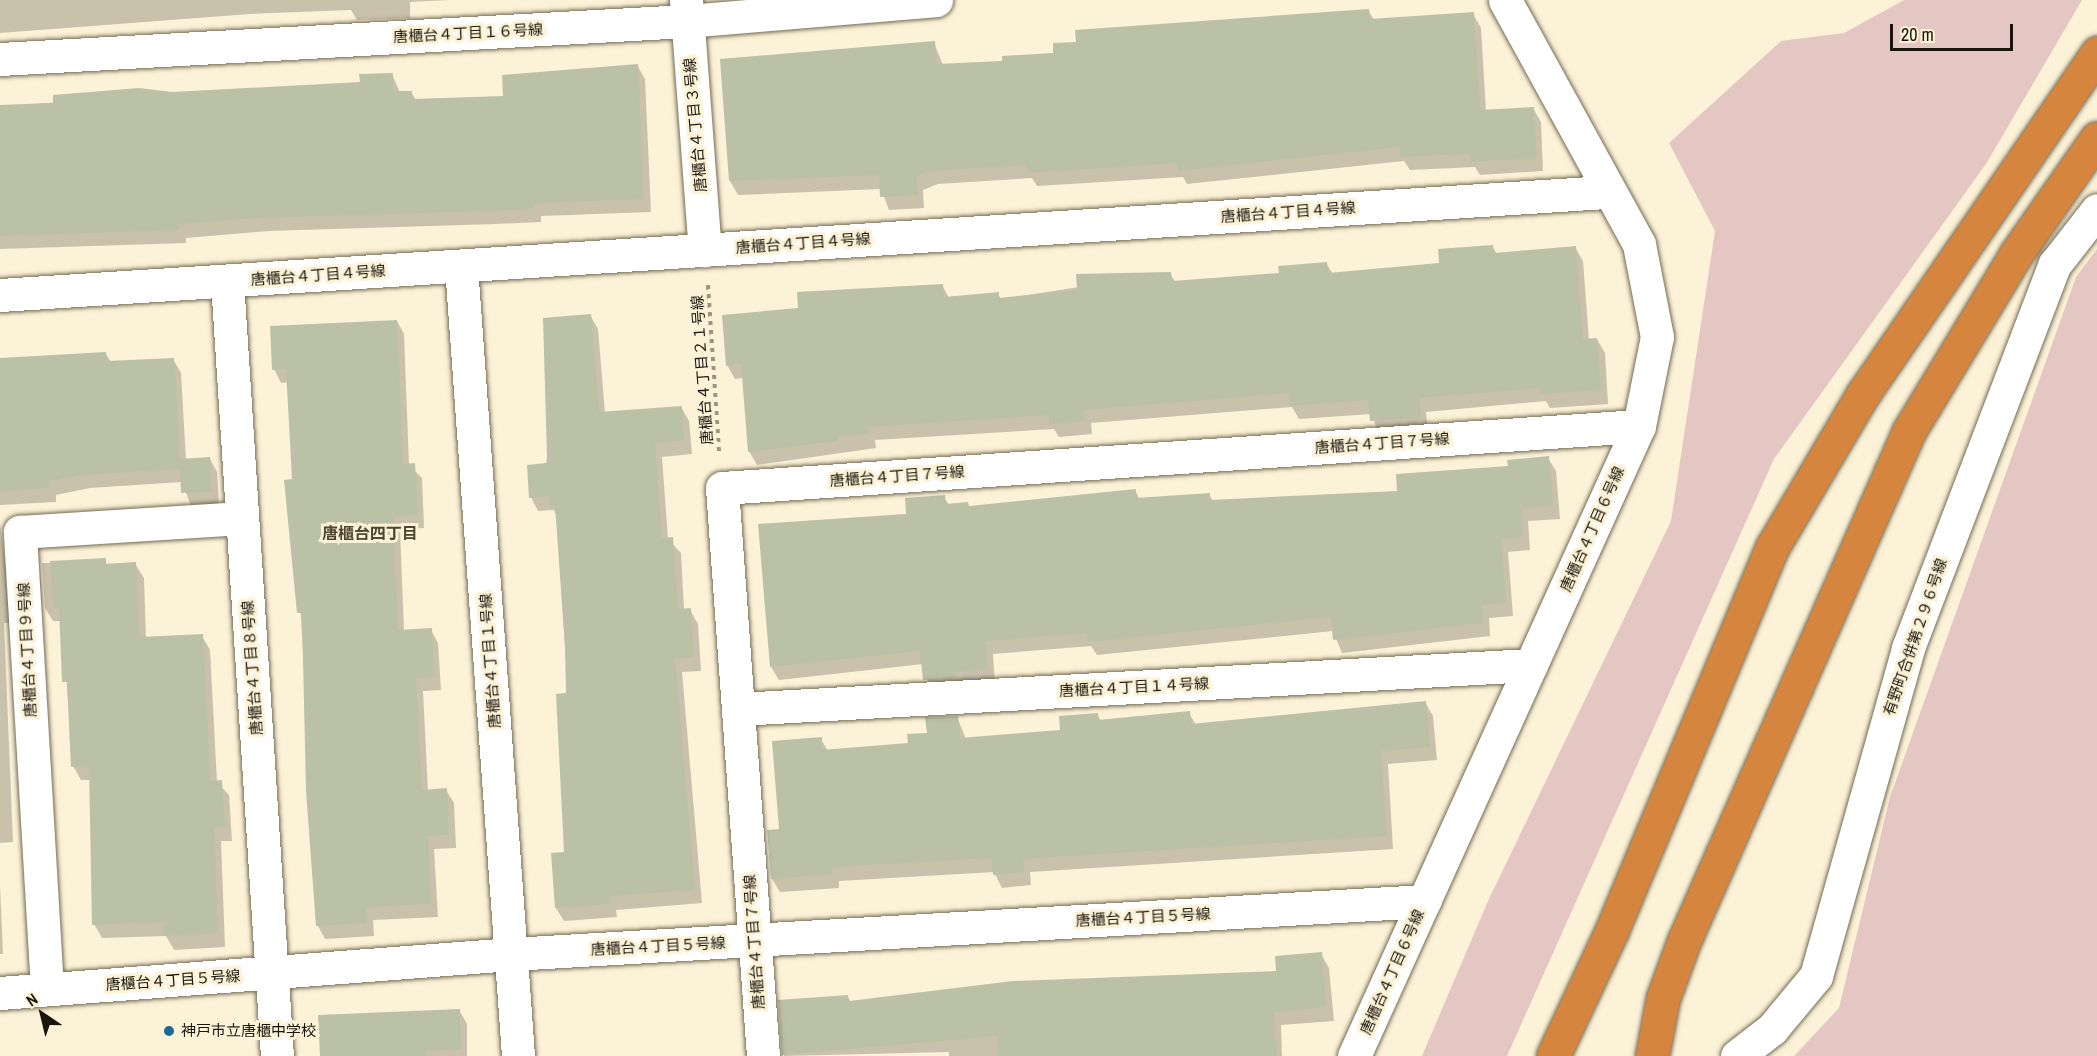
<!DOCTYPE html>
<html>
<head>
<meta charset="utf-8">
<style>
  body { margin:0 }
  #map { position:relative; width:2097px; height:1056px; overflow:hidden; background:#fcf2d7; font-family:"Archivo Narrow","Noto Sans JP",sans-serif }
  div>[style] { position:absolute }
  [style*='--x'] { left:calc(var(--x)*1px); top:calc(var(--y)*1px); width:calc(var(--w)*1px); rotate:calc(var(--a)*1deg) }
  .green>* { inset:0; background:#e4c7c2 }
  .shadow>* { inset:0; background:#0003 }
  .building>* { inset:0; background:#bac1a7 }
  .path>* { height:4px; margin-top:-2px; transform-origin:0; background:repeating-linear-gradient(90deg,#9b9480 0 4.5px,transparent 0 9px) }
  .roads { filter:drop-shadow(0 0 2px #746b54) drop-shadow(0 0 2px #746b54) }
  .street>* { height:33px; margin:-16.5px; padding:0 16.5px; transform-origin:16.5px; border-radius:16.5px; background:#fff }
  .highway>* { height:33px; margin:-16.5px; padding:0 16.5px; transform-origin:16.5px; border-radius:16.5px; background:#d6853e }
  .dots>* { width:16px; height:16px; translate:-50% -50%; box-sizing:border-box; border:3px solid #fcf2d7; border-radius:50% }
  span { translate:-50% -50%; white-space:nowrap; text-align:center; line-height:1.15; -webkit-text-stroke:6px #fcf2d7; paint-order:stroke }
  .street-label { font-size:15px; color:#1a160d }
  .poi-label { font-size:15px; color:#1a160d }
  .left { translate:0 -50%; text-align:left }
  .neighbourhood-label { font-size:16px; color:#4e4630; font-weight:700 }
  .north { position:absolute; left:12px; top:984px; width:60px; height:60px; -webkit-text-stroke:4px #fcf2d7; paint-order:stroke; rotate:325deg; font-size:16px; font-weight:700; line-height:24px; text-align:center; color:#1a160d }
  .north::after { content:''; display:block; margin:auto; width:21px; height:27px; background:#1a160d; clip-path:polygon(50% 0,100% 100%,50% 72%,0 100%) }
  .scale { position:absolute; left:1890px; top:24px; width:123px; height:27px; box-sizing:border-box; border:3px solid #1a160d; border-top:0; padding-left:8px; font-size:18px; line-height:21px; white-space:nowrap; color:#1a160d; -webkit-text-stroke:4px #fcf2d7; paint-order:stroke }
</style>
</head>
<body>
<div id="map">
  <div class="green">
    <div style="clip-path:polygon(1904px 0,2082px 0,1986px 164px,1774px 459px,1507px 1056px,1422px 1056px,1488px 901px,1671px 521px,1715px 231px,1669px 143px,1781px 41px,1844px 33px)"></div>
    <div style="clip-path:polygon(2097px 249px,2097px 1056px,1794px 1056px,1839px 1008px,1890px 797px,2076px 277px)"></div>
  </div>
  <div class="shadow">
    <div style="clip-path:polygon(0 0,450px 0,410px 2px,410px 18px,357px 20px,351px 10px,250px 14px,0 33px)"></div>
    <div style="clip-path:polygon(1368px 10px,1374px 20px,1473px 14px,1481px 28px,1486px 111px,1533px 108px,1541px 122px,1543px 171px,1480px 175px,1475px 167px,1410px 170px,1404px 161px,1187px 184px,1183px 177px,1037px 186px,1032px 178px,938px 184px,923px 190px,924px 208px,889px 210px,881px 189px,738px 195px,730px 181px,722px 60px,934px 43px,943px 65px,1004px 62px,1055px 54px,1077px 43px,1077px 32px)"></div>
    <div style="clip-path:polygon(637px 65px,645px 79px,651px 212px,541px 216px,541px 222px,495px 224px,269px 231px,186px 238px,186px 243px,0 249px,0 106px,361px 83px,392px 74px,400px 93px,411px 92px,416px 100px,504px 97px)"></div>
    <div style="clip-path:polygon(1492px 246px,1497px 254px,1575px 247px,1583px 261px,1589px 340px,1597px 339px,1605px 353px,1608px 404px,1550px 408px,1546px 401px,1426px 412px,1428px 430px,1379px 434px,1371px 414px,1299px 419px,1292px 407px,1091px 423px,1092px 434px,1059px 437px,1054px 429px,875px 440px,876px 448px,757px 465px,749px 451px,744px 378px,735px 379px,727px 365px,800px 310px,942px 285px,949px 298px,998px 294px,1001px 299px,1170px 273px,1175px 282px,1280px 274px,1326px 263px,1333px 274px,1441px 264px)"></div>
    <div style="clip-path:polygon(590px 315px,598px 329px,605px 413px,681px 407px,689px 421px,692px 454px,662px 457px,668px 539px,681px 553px,684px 610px,690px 610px,698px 624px,701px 671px,682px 672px,702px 903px,616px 910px,617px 917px,564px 921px,556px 908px,565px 853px,568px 695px,557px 516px,554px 510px,538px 511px,531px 497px,547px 465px)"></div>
    <div style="clip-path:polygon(397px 321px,404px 334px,409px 465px,422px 478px,424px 528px,400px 529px,404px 631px,431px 630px,438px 643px,441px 690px,423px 691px,428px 791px,446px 790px,454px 803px,456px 848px,434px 849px,438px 917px,373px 920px,374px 936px,325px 939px,318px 926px,288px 382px,281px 383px,274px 369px)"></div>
    <div style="clip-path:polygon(106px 354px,111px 362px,173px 359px,181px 373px,186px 460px,210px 459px,217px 472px,219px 505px,191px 506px,182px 482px,90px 488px,56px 495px,56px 502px,0 505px,0 361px)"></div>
    <div style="clip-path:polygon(1548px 458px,1556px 471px,1560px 519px,1528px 521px,1530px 550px,1508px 552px,1513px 616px,1489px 618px,1490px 636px,1342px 653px,1333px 631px,1097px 655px,1091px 646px,993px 654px,995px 683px,932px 693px,923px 664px,779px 680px,771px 667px,908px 515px,944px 497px,949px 505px,970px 508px,1135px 490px,1140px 500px,1209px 494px,1213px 501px,1398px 492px)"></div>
    <div style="clip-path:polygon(0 524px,13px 623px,4px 623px,13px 842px,0 843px)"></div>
    <div style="clip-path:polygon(42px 563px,135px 564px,144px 578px,146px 639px,202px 636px,210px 650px,217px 782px,229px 795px,232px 841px,221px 841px,225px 947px,174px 950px,166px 936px,102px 938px,94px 924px,91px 780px,81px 780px,73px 766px,62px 621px,53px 621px,45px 608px)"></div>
    <div style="clip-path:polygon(1425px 702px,1433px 716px,1437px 760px,1388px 764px,1393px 849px,1030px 872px,1031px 885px,1002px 888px,994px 872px,839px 881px,839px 888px,780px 892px,772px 879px,780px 830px,821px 739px,828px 751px,910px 744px,957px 717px,966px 739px,1061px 732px,1097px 714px,1101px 721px,1189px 713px,1196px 725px)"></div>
    <div style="clip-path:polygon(0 885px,3px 954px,0 954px)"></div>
    <div style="clip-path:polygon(1321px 954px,1329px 968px,1334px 1021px,1281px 1025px,1282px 1056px,949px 1056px,949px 1052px,784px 1056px,779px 1002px,847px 996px,851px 1002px,1278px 973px)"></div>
    <div style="clip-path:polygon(459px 1010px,467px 1024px,467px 1056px,321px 1056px)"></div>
  </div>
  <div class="building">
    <div style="clip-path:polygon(1369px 9px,1370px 19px,1474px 12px,1480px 110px,1534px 107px,1536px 158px,1470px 162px,1470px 154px,1400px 157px,1400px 147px,1178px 171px,1177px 163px,1028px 173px,1027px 165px,930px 171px,916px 176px,918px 195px,880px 197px,879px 175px,729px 181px,720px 59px,935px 41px,937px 64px,1002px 61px,1002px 56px,1053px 53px,1053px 43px,1076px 42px,1075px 30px)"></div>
    <div style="clip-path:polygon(638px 64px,644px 199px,534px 203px,535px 209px,487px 211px,261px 218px,179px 224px,179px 230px,0 236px,0 105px,53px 103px,53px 95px,139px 88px,172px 92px,360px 82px,359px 74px,393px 73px,393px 91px,412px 91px,412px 99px,503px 96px,502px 75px)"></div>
    <div style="clip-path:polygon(1493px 245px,1494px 253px,1576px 246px,1583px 339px,1597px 338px,1601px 390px,1540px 394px,1540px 388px,1419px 398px,1421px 417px,1370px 421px,1368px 400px,1290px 406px,1289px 393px,1084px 410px,1084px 421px,1049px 424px,1049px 415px,868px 427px,869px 434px,838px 436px,838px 441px,748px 452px,741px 364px,726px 366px,722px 315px,798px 308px,797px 292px,943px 284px,944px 297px,999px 292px,999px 298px,1077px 290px,1076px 274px,1171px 272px,1172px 281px,1279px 273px,1278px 266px,1327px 262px,1328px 273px,1439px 263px,1438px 249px)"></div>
    <div style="clip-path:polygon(591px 314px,599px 412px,682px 406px,684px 440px,655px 443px,662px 538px,673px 537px,678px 609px,691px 608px,694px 657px,675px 659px,695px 890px,609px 896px,610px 904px,555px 908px,551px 853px,564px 852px,556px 694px,566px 693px,565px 647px,555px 505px,550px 506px,549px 496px,529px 498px,527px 465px,546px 463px,547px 457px,543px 318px)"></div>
    <div style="clip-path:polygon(397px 320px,403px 464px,415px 463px,418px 515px,393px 516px,398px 630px,432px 628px,434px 677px,416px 678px,422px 790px,447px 788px,449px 835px,428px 836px,431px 904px,366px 907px,367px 923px,316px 926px,306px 791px,302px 613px,297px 613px,284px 480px,292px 479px,286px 369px,272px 370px,270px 326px)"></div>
    <div style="clip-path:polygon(106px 352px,107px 361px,174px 358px,180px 459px,210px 457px,212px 492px,181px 493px,180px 469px,82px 475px,49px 481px,49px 488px,0 491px,0 358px)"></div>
    <div style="clip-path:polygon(1549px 456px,1553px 505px,1521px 508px,1523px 537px,1501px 539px,1506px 603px,1482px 605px,1483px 623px,1333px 640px,1331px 617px,1087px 642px,1087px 633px,986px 641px,988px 669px,955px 672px,955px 678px,923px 680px,920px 651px,770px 667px,758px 524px,906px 514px,905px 498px,945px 495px,946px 504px,968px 502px,969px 506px,1136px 489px,1136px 498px,1210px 493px,1210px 500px,1397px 491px,1396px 474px,1508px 466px,1507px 460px)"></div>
    <div style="clip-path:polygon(106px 558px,106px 564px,136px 562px,140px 637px,203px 634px,210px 781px,222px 780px,225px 827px,214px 828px,218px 933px,164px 936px,164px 922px,92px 925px,89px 766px,71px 767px,67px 682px,62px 682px,59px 607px,53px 608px,50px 561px)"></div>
    <div style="clip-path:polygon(1426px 701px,1430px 747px,1381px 751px,1387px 836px,1023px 859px,1024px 872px,993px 875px,992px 858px,832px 867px,832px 874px,771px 879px,767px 830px,779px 829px,772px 741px,822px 737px,822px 750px,908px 743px,907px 734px,927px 733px,925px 717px,958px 716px,960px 738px,1060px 730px,1059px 716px,1098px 713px,1098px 720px,1190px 711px,1191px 724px)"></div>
    <div style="clip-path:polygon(1322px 952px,1326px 1007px,1274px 1012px,1277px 1056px,998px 1056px,997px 1036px,782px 1055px,778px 1000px,848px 995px,849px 1001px,1013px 981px,1276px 971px,1275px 956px)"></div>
    <div style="clip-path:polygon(460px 1009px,461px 1049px,427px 1051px,427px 1056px,320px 1056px,318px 1015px)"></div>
  </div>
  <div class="path">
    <div style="--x:708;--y:285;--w:167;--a:86.2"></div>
  </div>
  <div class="roads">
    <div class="street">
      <div style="--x:686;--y:0;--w:251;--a:85.7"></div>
      <div style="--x:0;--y:59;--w:688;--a:-3.17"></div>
      <div style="--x:687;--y:21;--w:250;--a:-4.8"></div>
      <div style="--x:461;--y:266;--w:792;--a:85.87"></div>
      <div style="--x:227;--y:281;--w:777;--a:86.31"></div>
      <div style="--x:0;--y:295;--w:1609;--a:-3.67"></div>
      <div style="--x:738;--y:709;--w:794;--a:-3.18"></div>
      <div style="--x:47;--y:989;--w:458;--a:-93.4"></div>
      <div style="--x:20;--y:532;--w:222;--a:-3.6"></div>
      <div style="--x:0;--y:993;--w:512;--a:-4.36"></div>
      <div style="--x:511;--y:954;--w:915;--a:-3.32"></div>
      <div style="--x:763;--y:1056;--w:569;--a:-94.13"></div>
      <div style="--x:722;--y:488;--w:919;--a:-3.87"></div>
      <div style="--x:1354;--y:1056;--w:691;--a:-65.66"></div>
      <div style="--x:1639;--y:426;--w:91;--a:-78.6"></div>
      <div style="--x:1657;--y:337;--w:95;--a:-101"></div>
      <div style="--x:1639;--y:244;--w:278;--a:-118.8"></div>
      <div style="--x:1737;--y:1056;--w:44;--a:-37.6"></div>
      <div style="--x:1772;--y:1029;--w:69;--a:-50.3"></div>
      <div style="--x:1816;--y:976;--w:341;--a:-74.3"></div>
      <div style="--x:1908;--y:648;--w:411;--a:-69.1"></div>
      <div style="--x:2055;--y:264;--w:68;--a:-52.1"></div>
    </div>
    <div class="highway">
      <div style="--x:1553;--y:1056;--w:139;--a:-64.9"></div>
      <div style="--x:1612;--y:930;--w:416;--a:-67.3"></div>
      <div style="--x:1773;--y:546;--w:177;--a:-59.4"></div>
      <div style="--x:1863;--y:394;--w:414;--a:-55.5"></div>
      <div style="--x:1652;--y:1056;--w:59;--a:-79.3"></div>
      <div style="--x:1663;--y:998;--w:61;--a:-69.8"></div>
      <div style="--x:1684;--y:941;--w:557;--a:-66.19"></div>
      <div style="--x:1909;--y:431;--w:207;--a:-58.8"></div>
      <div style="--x:2016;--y:254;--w:141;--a:-55.1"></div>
    </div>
  </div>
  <div class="dots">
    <div style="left:169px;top:1031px;background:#1b699b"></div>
  </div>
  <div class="street-label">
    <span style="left:468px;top:33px;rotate:-3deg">唐櫃台４丁目１６号線</span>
    <span style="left:695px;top:125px;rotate:-95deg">唐櫃台４丁目３号線</span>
    <span style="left:1288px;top:212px;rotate:-4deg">唐櫃台４丁目４号線</span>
    <span style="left:803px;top:243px;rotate:-4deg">唐櫃台４丁目４号線</span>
    <span style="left:318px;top:275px;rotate:-4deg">唐櫃台４丁目４号線</span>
    <span style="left:702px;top:370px;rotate:-94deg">唐櫃台４丁目２１号線</span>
    <span style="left:1382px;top:443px;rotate:-4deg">唐櫃台４丁目７号線</span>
    <span style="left:897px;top:476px;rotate:-4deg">唐櫃台４丁目７号線</span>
    <span style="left:1592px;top:529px;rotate:-66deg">唐櫃台４丁目６号線</span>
    <span style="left:1915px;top:637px;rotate:-71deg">有野町合併第２９６号線</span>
    <span style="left:27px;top:650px;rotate:-93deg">唐櫃台４丁目９号線</span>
    <span style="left:490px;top:661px;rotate:-94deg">唐櫃台４丁目１号線</span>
    <span style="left:252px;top:668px;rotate:-94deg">唐櫃台４丁目８号線</span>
    <span style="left:1134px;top:687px;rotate:-3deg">唐櫃台４丁目１４号線</span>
    <span style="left:1143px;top:917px;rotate:-3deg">唐櫃台４丁目５号線</span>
    <span style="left:754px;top:942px;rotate:-94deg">唐櫃台４丁目７号線</span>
    <span style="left:658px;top:946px;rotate:-3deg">唐櫃台４丁目５号線</span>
    <span style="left:1392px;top:972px;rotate:-66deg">唐櫃台４丁目６号線</span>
    <span style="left:173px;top:980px;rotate:-4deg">唐櫃台４丁目５号線</span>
  </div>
  <div class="poi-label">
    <span class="left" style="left:181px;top:1031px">神戸市立唐櫃中学校</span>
  </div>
  <div class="neighbourhood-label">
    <span style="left:370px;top:533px">唐櫃台四丁目</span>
  </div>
  <div class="north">N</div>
  <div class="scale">20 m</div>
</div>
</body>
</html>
